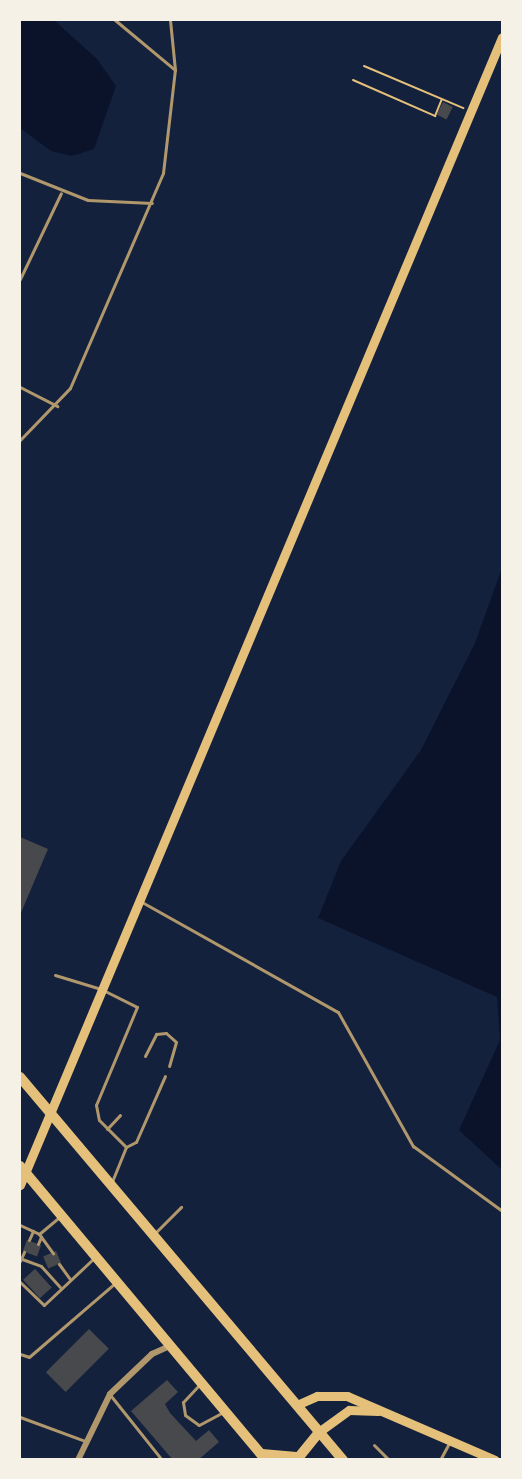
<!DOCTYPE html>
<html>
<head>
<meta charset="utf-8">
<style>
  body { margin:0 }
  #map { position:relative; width:522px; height:1479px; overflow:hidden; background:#14213d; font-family:"Archivo Narrow",sans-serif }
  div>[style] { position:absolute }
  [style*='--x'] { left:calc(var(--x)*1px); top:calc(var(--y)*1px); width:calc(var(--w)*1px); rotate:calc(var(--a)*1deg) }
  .water>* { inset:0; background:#0b132b }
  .building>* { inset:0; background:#48494c; transform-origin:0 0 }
  .path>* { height:2px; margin:-1px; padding:0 1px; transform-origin:1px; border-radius:1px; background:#e5c07b }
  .service>* { height:3px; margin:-1.5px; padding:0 1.5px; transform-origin:1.5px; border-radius:1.5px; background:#b1986c }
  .minor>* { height:6px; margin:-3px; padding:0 3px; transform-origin:3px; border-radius:3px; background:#b1986c }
  .secondary>* { height:9px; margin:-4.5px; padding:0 4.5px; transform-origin:4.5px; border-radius:4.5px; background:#e5c07b }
  .primary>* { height:10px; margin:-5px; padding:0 5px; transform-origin:5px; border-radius:5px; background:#e5c07b }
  span { translate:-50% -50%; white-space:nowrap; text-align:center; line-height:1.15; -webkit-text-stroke:6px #f6f1e7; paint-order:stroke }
  .frame { position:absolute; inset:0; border:21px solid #f6f1e7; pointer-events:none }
</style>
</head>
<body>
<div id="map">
  <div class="water">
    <div style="clip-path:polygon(20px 20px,54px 20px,97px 59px,116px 86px,94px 149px,72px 156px,51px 151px,20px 128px)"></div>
    <div style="clip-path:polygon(502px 568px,502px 1170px,459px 1130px,500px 1040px,497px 997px,318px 918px,341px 861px,421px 750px,475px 643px)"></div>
  </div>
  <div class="building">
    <div style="left:443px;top:102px;width:11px;height:14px;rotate:27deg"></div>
    <div style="clip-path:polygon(20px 837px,48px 849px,20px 915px)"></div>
    <div style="left:27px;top:1240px;width:15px;height:12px;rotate:20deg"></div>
    <div style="left:56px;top:1251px;width:13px;height:14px;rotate:67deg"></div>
    <div style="left:35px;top:1269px;width:25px;height:16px;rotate:48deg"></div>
    <div style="left:89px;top:1329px;width:28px;height:61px;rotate:45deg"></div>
    <div style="clip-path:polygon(167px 1380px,178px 1392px,165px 1404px,170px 1413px,196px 1441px,209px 1430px,219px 1442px,198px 1460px,173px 1460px,131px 1411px)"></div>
  </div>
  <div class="path">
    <div style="--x:364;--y:66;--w:108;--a:23"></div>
    <div style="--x:353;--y:80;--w:90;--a:23.7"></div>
    <div style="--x:435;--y:116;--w:18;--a:-68"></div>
  </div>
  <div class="service">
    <div style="--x:115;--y:20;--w:78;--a:39.8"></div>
    <div style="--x:20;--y:173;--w:73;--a:21.7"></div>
    <div style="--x:88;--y:200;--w:64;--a:2.7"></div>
    <div style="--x:20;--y:279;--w:95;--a:-64.5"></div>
    <div style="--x:20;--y:387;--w:42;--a:27.2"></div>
    <div style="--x:20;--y:440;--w:72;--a:-46.1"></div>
    <div style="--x:70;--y:388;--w:234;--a:-66.6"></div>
    <div style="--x:163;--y:173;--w:104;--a:-83.4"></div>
    <div style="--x:175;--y:70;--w:50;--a:-95.7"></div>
    <div style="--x:140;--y:901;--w:227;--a:29.3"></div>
    <div style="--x:338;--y:1012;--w:154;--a:60.8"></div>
    <div style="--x:413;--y:1146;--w:110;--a:36.1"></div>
    <div style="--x:55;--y:975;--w:48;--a:16.9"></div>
    <div style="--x:101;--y:989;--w:40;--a:26.6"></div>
    <div style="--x:137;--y:1007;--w:106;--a:112.7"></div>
    <div style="--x:96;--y:1105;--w:15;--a:79"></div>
    <div style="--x:99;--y:1120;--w:38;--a:45"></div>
    <div style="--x:126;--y:1147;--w:37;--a:112"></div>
    <div style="--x:145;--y:1056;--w:25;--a:-63"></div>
    <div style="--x:156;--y:1034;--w:10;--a:-6"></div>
    <div style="--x:166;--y:1033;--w:13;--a:42"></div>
    <div style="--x:176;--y:1042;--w:25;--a:106"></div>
    <div style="--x:107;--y:1129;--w:19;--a:-47"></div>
    <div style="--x:126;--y:1147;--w:11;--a:-27"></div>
    <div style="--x:136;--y:1142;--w:72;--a:-66.3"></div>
    <div style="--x:20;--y:1225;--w:21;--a:25"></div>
    <div style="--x:39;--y:1234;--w:24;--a:54"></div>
    <div style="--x:155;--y:1233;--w:37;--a:-45"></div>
    <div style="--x:39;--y:1234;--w:26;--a:-40"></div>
    <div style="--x:29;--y:1240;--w:10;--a:-66"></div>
    <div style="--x:38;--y:1244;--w:8;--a:-67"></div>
    <div style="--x:22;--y:1259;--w:20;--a:20"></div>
    <div style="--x:41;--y:1266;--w:28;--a:48"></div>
    <div style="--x:20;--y:1261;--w:10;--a:-66"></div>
    <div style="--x:59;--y:1264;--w:19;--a:54"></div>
    <div style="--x:20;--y:1282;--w:33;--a:44"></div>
    <div style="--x:44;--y:1305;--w:69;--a:-43.2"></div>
    <div style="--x:20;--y:1354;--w:9;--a:18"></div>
    <div style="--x:29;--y:1357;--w:113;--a:-40.7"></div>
    <div style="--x:200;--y:1384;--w:25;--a:133"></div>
    <div style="--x:183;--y:1402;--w:13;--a:81"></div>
    <div style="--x:185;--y:1415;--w:17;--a:36"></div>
    <div style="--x:199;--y:1425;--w:26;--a:-28"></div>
    <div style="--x:111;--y:1396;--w:82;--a:51.4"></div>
    <div style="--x:20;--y:1417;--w:69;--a:20.3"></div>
    <div style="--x:374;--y:1445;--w:21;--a:45"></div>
    <div style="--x:440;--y:1460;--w:19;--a:-62"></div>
  </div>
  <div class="minor">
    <div style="--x:78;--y:1460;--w:73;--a:-64.1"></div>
    <div style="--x:110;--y:1394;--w:58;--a:-43.6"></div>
    <div style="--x:152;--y:1354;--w:20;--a:-24"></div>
  </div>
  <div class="secondary">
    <div style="--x:20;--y:1185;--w:1245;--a:-67.22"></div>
    <div style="--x:299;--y:1404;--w:20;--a:-24"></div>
    <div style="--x:317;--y:1396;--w:30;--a:0"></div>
    <div style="--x:347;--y:1396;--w:161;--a:23.4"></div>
    <div style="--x:320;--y:1431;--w:36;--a:-36"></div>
    <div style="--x:349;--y:1410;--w:29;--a:2"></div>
  </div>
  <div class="primary">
    <div style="--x:20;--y:1077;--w:501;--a:49.86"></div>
    <div style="--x:20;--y:1166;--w:383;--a:50.1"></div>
    <div style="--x:262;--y:1454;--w:37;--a:5"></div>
    <div style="--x:299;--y:1457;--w:33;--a:-51"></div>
  </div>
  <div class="frame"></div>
</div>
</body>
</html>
